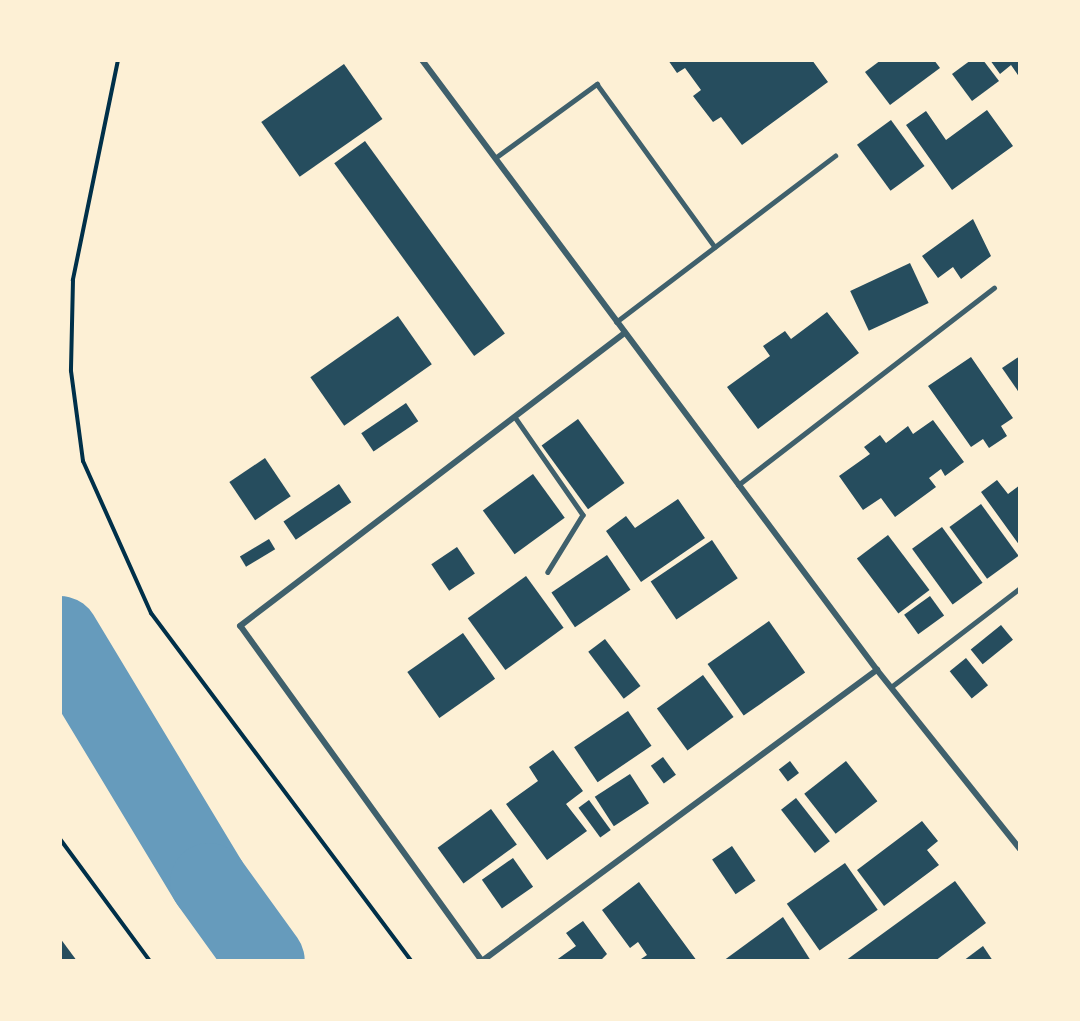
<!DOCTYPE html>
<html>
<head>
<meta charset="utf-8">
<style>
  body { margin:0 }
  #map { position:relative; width:1080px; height:1021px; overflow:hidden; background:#fdf0d5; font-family:Arial,sans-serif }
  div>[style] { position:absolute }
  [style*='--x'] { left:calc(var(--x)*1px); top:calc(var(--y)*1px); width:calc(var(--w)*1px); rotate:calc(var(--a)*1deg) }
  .river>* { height:78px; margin:-39px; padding:0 39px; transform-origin:39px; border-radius:39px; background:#669bbc }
  .building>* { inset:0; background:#264d5e; transform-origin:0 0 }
  .path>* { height:4px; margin:-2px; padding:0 2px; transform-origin:2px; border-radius:2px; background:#003049 }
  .service>* { height:4.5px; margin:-2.25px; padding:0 2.25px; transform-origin:2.25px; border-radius:2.25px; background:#3f606c }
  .minor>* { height:6px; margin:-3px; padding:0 3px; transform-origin:3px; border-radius:3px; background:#3f606c }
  span { translate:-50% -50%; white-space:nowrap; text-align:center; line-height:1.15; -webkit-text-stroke:6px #fdf0d5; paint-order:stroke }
  .frame { position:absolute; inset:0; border:62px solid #fdf0d5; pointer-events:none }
</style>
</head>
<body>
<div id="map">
  <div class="river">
    <div style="--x:60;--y:635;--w:288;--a:58.9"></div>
    <div style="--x:209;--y:882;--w:97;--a:54.2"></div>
  </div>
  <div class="building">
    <div style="clip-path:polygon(668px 60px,812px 60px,828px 82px,742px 145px,721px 117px,713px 122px,693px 96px,701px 90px,685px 68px,677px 73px)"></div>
    <div style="clip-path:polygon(881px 60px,934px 60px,940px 68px,890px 105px,865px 72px)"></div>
    <div style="clip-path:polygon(971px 60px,983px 60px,999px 81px,972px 101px,952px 74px)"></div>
    <div style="clip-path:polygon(990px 60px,1020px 60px,1020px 78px,1011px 65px,1000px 74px)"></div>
    <div style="left:344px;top:64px;width:67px;height:101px;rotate:55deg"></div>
    <div style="clip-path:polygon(987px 110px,1013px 146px,952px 190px,906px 125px,926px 111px,946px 140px)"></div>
    <div style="left:891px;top:120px;width:57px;height:42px;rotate:54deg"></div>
    <div style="left:365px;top:141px;width:238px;height:38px;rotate:54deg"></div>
    <div style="clip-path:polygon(973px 219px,991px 256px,961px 279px,953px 267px,938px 278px,922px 256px)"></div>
    <div style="left:910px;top:263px;width:44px;height:66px;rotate:65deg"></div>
    <div style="clip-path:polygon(827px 312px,859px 353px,758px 429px,727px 387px,770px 356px,763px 346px,785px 331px,791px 339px)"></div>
    <div style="left:398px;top:316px;width:59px;height:107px;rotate:55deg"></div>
    <div style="clip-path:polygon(1020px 356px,1020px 394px,1002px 368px)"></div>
    <div style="clip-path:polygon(971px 357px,1013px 418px,1001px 426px,1007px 436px,989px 448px,983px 439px,971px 447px,928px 386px)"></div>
    <div style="left:406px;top:403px;width:22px;height:54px;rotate:56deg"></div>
    <div style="left:578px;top:419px;width:79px;height:45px;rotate:54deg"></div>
    <div style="clip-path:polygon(933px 420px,964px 462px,945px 476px,941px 469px,929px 478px,936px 487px,895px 517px,881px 498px,863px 510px,839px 476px,870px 454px,864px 447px,880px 435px,886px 443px,908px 426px,913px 434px)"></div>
    <div style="left:265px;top:458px;width:46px;height:43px;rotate:56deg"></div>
    <div style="left:533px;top:474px;width:54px;height:62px;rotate:54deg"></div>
    <div style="clip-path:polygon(997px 480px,1008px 494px,1020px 485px,1020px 546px,981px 492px)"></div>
    <div style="left:339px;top:484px;width:22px;height:67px;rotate:56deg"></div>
    <div style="clip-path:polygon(678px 499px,705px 538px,641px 582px,606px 531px,626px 516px,635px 528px)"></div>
    <div style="left:981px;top:504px;width:64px;height:39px;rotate:54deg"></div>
    <div style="left:942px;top:527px;width:69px;height:37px;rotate:54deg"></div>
    <div style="left:888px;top:535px;width:69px;height:39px;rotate:53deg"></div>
    <div style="left:269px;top:539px;width:12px;height:34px;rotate:59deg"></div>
    <div style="left:712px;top:540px;width:46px;height:74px;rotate:56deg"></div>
    <div style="left:457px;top:547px;width:32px;height:31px;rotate:56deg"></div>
    <div style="left:607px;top:555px;width:42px;height:67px;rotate:56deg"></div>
    <div style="left:526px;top:576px;width:64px;height:72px;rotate:54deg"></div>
    <div style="left:930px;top:596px;width:24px;height:32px;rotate:54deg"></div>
    <div style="left:769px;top:621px;width:63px;height:75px;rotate:55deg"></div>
    <div style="left:1001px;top:625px;width:19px;height:39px;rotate:51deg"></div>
    <div style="left:463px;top:633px;width:56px;height:68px;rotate:55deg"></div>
    <div style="left:605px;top:639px;width:59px;height:21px;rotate:53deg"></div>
    <div style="left:966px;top:658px;width:35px;height:21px;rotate:51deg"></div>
    <div style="left:703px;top:675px;width:52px;height:57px;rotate:54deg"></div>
    <div style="left:628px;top:711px;width:42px;height:65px;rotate:56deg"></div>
    <div style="clip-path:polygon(553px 750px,583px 791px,566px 804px,587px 831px,547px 860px,506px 804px,538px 781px,529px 767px)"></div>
    <div style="left:663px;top:757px;width:22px;height:15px;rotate:54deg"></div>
    <div style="left:790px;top:761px;width:15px;height:14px;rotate:53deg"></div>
    <div style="left:846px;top:761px;width:51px;height:53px;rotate:52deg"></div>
    <div style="left:630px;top:774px;width:35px;height:42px;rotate:57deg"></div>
    <div style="left:796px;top:798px;width:55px;height:19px;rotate:52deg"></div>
    <div style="left:589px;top:800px;width:37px;height:13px;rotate:54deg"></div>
    <div style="left:491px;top:809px;width:44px;height:66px;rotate:54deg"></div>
    <div style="clip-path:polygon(922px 821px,938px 841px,927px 850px,939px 865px,884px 906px,857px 870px)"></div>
    <div style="left:732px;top:846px;width:42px;height:24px;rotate:56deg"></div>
    <div style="left:513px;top:858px;width:35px;height:38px;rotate:55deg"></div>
    <div style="left:845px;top:863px;width:57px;height:71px;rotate:55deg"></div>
    <div style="clip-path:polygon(955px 881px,986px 923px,935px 961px,845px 961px)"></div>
    <div style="clip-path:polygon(639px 882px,697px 961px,638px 961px,647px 955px,638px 942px,630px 948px,602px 910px)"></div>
    <div style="clip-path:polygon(783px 917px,811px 961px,723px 961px)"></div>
    <div style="clip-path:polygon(583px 921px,607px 954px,600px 961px,555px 961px,576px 946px,566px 933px)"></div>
    <div style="clip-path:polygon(60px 938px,77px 961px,60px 961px)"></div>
    <div style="clip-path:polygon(983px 946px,993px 961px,963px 961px)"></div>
  </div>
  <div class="path">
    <div style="--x:118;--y:60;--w:225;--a:101.6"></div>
    <div style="--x:73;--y:280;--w:91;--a:91.3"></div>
    <div style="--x:71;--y:371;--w:91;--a:82.4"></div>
    <div style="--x:83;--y:461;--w:167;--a:65.9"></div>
    <div style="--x:151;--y:613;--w:434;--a:53.2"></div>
    <div style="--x:60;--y:839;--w:152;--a:53.6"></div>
  </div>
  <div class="service">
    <div style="--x:495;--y:158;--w:126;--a:-36"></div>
    <div style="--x:597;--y:84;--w:201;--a:54.1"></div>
    <div style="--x:616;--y:322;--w:275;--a:-37.2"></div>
    <div style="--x:515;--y:417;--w:119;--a:55.2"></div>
    <div style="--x:583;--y:515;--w:67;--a:121.6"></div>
    <div style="--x:738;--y:485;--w:323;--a:-37.6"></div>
    <div style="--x:891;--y:687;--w:163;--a:-37.5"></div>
  </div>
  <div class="minor">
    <div style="--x:422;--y:60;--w:761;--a:53.28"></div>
    <div style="--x:877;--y:670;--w:229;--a:51.4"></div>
    <div style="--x:482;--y:961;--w:413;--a:-125.8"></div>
    <div style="--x:240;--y:626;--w:484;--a:-37.3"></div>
    <div style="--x:482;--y:961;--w:491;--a:-36.4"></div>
  </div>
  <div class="frame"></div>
</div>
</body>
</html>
